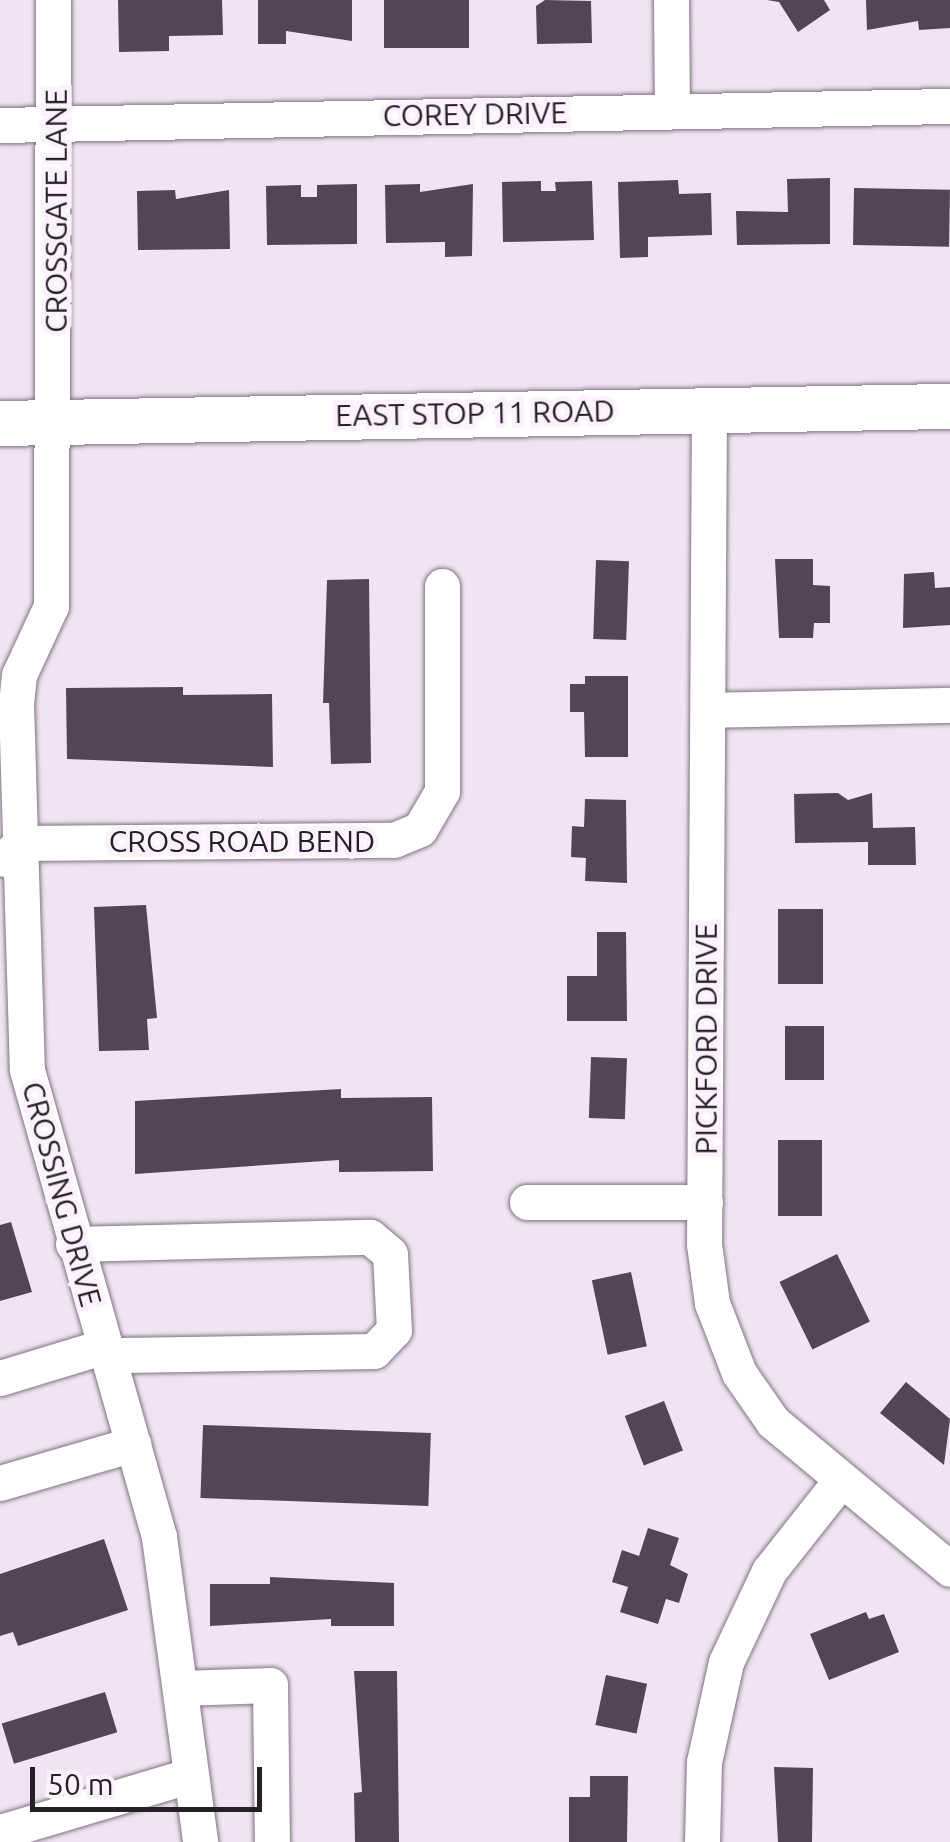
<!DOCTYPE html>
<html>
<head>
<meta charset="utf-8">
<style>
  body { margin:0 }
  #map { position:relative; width:950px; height:1842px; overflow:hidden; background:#f1e4f2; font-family:Ubuntu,sans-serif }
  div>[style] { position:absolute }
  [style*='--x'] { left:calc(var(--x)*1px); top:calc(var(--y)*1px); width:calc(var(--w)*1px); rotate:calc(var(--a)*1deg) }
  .building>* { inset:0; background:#514652; transform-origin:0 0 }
  .roads { filter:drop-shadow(0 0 2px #7f7481) drop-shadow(0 0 2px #7f7481) }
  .minor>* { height:35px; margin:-17.5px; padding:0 17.5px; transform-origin:17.5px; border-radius:17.5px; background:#fff }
  .major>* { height:45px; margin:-22.5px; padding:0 22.5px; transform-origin:22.5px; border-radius:22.5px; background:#fff }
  span { translate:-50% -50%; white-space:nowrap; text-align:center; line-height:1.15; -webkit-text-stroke:10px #fcf2fd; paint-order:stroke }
  .street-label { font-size:30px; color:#242025 }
  .scale { position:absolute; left:30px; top:1767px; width:232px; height:45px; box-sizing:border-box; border:5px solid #242025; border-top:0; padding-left:12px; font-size:30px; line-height:35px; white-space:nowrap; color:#242025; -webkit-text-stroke:8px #fcf2fd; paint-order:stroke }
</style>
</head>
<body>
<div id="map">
  <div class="building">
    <div style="clip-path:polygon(118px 0,222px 0,223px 35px,169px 36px,169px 51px,119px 52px)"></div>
    <div style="clip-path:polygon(258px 0,352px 0,352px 41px,286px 31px,286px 44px,258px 44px)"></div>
    <div style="left:384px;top:0;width:85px;height:48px"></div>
    <div style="clip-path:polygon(545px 0,591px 1px,592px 43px,537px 44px,536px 6px)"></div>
    <div style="clip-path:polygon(767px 0,824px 0,830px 10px,798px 32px,779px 2px)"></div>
    <div style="clip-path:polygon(866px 0,950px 0,950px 28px,919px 30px,918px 21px,867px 30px)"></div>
    <div style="clip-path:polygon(830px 178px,830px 244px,737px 245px,736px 211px,788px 212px,787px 179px)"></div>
    <div style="clip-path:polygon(678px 180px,679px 194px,711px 193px,712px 235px,648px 237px,648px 257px,620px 258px,618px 182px)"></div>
    <div style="clip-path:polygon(541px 181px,541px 191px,556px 191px,555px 182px,592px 181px,594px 240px,503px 242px,502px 182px)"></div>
    <div style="clip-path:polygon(357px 184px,357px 244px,267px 245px,266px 186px,301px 185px,301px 197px,317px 197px,317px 185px)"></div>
    <div style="clip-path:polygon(420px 184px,420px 192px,473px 184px,472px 256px,445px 257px,445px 242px,386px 243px,385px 185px)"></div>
    <div style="left:854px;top:188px;width:96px;height:57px;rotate:1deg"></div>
    <div style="clip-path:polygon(175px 190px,176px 199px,229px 190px,230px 249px,138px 250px,137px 191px)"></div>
    <div style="clip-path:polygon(775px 559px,813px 559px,813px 585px,830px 586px,830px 623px,814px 623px,813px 638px,779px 638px)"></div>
    <div style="left:596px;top:560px;width:33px;height:79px;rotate:2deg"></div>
    <div style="clip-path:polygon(934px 572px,935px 588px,950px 587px,950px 625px,903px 628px,904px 574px)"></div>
    <div style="clip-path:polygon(369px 579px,371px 763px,331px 764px,329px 703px,323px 703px,327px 580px)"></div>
    <div style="clip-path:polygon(585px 676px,628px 676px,628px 757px,585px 757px,584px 712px,570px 712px,570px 684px,585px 684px)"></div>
    <div style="clip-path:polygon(183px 687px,183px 695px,272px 694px,273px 767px,67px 759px,66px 688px)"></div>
    <div style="clip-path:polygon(838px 793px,848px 800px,872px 793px,873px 828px,915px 827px,916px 865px,868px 865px,868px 842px,795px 843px,794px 794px)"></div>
    <div style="clip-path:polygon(585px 799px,626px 800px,627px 883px,585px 881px,586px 858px,571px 857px,572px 826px,584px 827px)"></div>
    <div style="clip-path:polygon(146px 905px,157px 1018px,147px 1019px,149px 1050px,99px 1051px,94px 907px)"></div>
    <div style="left:778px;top:909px;width:45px;height:75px"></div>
    <div style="clip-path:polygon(597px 932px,626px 932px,627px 1021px,567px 1021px,567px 976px,597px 976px)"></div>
    <div style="left:785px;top:1026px;width:39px;height:54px"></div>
    <div style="left:591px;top:1057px;width:36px;height:61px;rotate:2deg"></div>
    <div style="clip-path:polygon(341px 1089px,341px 1098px,432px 1097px,433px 1171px,339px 1172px,339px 1160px,135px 1174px,135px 1101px)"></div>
    <div style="left:778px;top:1140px;width:44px;height:76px"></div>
    <div style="clip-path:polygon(11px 1222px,32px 1292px,0 1301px,0 1225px)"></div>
    <div style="left:837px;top:1254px;width:75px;height:64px;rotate:64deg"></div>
    <div style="left:631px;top:1272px;width:76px;height:40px;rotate:78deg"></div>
    <div style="clip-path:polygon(906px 1382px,950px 1419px,944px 1465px,880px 1413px)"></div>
    <div style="left:664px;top:1401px;width:53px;height:42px;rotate:69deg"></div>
    <div style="left:203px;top:1425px;width:228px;height:73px;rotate:2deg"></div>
    <div style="clip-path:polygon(648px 1528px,679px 1538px,670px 1565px,688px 1574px,679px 1603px,666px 1599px,658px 1624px,620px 1612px,628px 1587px,612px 1582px,622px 1550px,639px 1556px)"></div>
    <div style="clip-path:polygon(104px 1539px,128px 1610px,18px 1646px,13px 1632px,0 1636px,0 1574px)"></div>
    <div style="clip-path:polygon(270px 1577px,394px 1583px,394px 1626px,331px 1626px,331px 1619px,210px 1626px,210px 1584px,270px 1584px)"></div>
    <div style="clip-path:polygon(866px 1612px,869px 1619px,884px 1614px,899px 1652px,829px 1680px,810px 1634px)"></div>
    <div style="clip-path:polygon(354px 1671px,397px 1671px,399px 1842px,355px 1842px,354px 1793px,362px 1792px)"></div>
    <div style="left:606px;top:1675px;width:42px;height:51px;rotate:12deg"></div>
    <div style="left:105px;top:1692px;width:42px;height:108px;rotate:73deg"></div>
    <div style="clip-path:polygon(774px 1767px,813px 1768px,812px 1842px,778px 1842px)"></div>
    <div style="clip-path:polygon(590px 1776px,628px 1776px,627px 1842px,569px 1842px,569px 1797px,590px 1797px)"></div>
  </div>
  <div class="roads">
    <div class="minor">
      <div style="--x:53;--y:0;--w:606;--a:90.19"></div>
      <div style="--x:51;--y:606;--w:76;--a:114.9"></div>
      <div style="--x:19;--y:675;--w:28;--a:96"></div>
      <div style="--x:16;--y:703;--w:367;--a:88.3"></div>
      <div style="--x:27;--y:1070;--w:485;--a:74.2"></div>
      <div style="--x:159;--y:1537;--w:308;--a:82.3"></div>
      <div style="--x:671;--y:0;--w:111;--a:89.5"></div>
      <div style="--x:0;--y:125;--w:950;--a:-1.15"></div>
      <div style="--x:709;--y:409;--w:835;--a:90.34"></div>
      <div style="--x:704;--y:1244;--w:60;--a:82.3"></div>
      <div style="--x:712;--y:1303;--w:75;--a:68.9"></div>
      <div style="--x:739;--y:1373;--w:60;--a:55.2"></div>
      <div style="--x:773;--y:1422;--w:230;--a:39.7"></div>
      <div style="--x:708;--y:710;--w:242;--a:-1.2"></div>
      <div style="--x:5;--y:859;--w:22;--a:-47"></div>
      <div style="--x:20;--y:843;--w:374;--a:-0.5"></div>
      <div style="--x:394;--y:840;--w:28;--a:-23"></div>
      <div style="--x:420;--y:829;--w:44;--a:-59.9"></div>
      <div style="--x:442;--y:791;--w:205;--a:-90"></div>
      <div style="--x:527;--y:1202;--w:178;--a:0"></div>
      <div style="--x:73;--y:1244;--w:297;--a:-1.4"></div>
      <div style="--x:370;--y:1237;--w:26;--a:40"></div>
      <div style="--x:390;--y:1254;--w:76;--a:87"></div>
      <div style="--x:394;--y:1330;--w:29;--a:134"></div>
      <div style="--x:374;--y:1351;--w:266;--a:179.1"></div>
      <div style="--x:0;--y:1378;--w:110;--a:-16.9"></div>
      <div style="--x:0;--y:1483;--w:139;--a:-16.3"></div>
      <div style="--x:181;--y:1688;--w:89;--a:-1.9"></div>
      <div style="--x:270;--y:1685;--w:157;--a:89.3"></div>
      <div style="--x:0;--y:1832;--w:199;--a:-16.6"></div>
      <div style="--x:702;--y:1842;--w:80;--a:-88.6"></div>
      <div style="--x:704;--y:1762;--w:102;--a:-77.6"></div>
      <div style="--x:726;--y:1662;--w:101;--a:-64.7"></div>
      <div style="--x:769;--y:1571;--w:115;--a:-51.7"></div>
    </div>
    <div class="major">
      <div style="--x:0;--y:423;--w:950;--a:-1.03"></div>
    </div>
  </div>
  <div class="street-label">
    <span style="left:475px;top:114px;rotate:-1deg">COREY DRIVE</span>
    <span style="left:56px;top:211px;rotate:-90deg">CROSSGATE LANE</span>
    <span style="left:475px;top:413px;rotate:-1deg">EAST STOP 11 ROAD</span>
    <span style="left:242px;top:841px">CROSS ROAD BEND</span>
    <span style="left:706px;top:1039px;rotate:-90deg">PICKFORD DRIVE</span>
    <span style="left:62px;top:1194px;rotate:75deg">CROSSING DRIVE</span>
  </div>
  <div class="scale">50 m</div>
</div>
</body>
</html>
